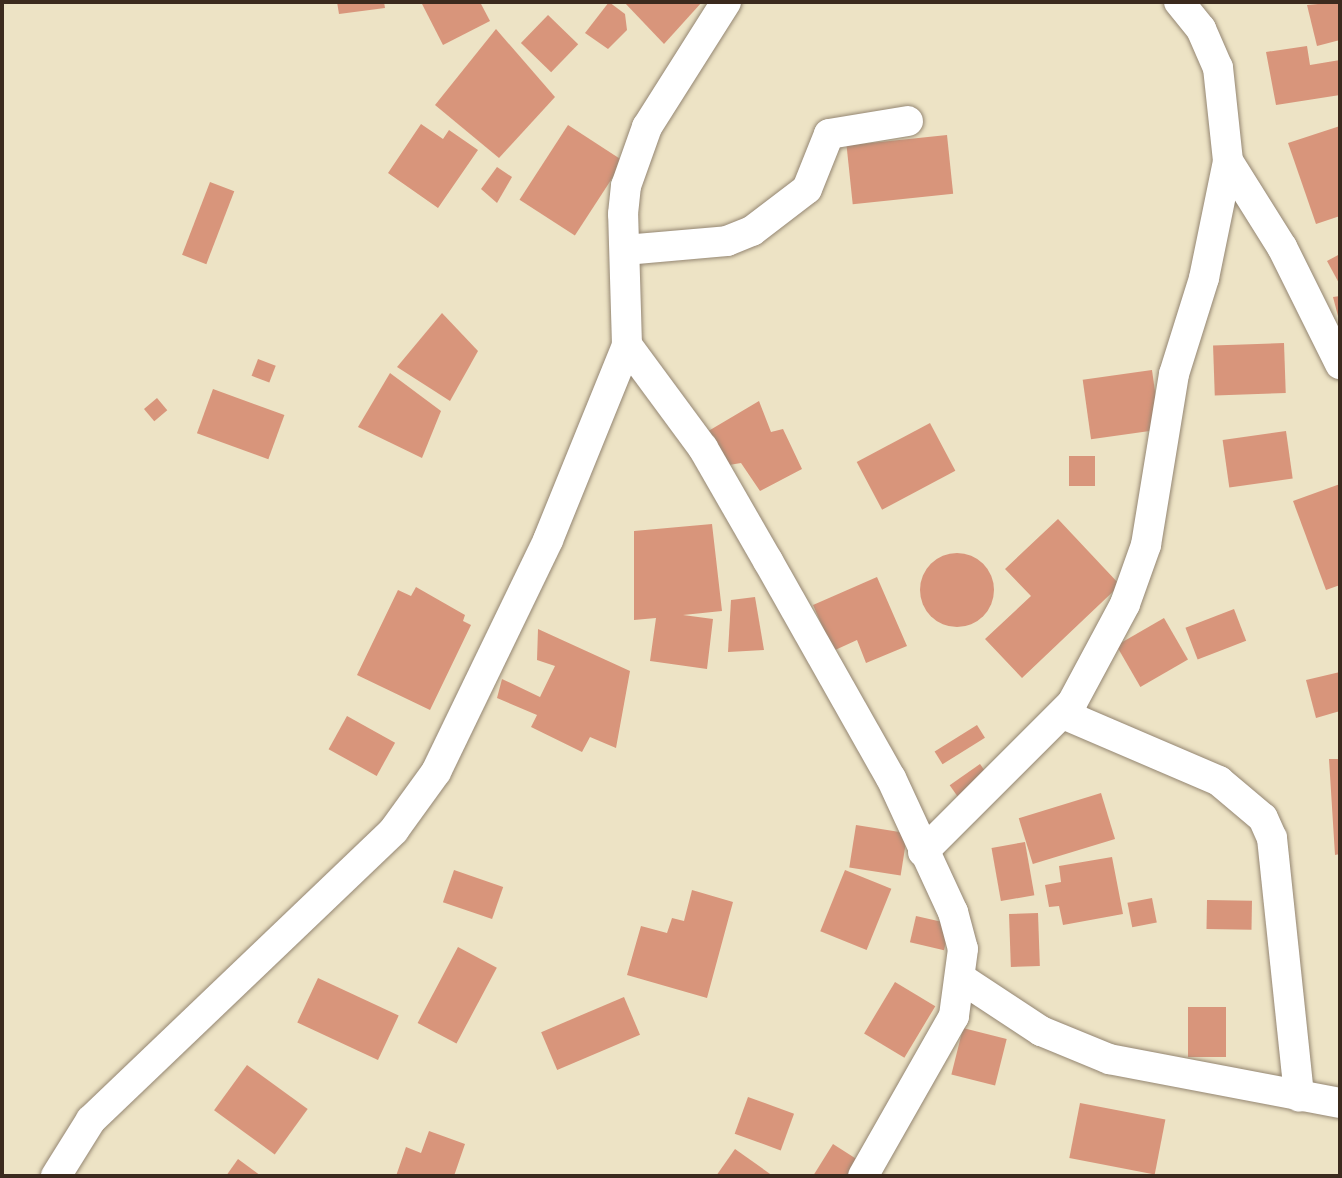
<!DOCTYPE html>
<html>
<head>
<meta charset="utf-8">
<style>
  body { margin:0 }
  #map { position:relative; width:1342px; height:1178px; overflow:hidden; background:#ede3c5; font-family:"Indie Flower",sans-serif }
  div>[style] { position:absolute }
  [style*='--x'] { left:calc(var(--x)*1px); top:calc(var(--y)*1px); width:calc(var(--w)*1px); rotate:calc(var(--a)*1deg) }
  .building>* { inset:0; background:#d8957b; transform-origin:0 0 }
  .round { border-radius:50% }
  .roads { filter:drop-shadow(0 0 2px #948672) drop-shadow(0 0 2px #948672) }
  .minor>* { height:30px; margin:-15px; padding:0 15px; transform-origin:15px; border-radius:15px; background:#fff }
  span { translate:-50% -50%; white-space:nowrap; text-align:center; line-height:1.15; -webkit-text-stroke:8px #f7f3e8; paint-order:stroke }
  .frame { position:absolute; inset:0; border:4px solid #3b2a1e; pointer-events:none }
</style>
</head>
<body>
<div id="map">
  <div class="building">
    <div style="clip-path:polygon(337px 2px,384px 2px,385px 8px,339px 14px)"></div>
    <div style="clip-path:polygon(421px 2px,480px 2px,490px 21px,443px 45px)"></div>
    <div style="clip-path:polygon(609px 2px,625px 14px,627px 30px,608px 49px,585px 33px)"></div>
    <div style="clip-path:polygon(624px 2px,702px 2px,664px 44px)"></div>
    <div style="clip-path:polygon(1340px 2px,1340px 40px,1317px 46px,1307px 5px)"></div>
    <div style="left:548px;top:15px;width:42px;height:39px;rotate:44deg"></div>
    <div style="clip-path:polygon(496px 29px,555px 97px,499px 158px,435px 105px)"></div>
    <div style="clip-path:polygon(1307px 46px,1310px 65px,1340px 60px,1340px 95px,1276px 105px,1266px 52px)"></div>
    <div style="clip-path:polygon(421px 124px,443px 139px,449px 130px,478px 150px,438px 208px,388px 173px)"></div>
    <div style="left:568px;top:125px;width:66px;height:89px;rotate:33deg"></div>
    <div style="clip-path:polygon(1340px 126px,1340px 216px,1316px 224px,1288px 143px)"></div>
    <div style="left:947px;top:135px;width:59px;height:101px;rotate:84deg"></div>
    <div style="clip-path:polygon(497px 167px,512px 177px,497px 203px,481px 189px)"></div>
    <div style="left:210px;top:182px;width:26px;height:78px;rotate:21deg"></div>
    <div style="clip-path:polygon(1340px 254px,1340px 285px,1327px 261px)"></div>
    <div style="clip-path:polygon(1340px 296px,1340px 320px,1339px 320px,1333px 297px)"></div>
    <div style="clip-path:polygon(442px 313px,478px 351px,450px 401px,397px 367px)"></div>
    <div style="left:1284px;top:343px;width:50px;height:71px;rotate:88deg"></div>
    <div style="left:258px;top:359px;width:19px;height:18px;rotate:21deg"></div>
    <div style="left:1152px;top:370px;width:60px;height:70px;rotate:82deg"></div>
    <div style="clip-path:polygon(390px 373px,441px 411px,422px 458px,358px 427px)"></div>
    <div style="left:213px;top:389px;width:76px;height:47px;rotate:20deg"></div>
    <div style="left:157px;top:398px;width:16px;height:17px;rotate:50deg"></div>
    <div style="clip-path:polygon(759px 401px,771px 432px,783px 429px,802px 469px,760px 491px,741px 463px,723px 466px,705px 433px)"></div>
    <div style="left:930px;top:423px;width:54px;height:83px;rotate:62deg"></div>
    <div style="left:1286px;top:431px;width:48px;height:64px;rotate:82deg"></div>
    <div style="left:1069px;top:456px;width:26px;height:30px"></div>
    <div style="clip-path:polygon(1340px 484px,1340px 585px,1326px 590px,1293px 501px)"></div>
    <div style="clip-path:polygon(1058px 519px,1120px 585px,1022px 678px,985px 639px,1031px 596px,1005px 569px)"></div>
    <div style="clip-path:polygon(712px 524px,722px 611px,683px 615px,713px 619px,707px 669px,650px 661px,656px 618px,634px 620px,634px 531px)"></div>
    <div class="round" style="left:920px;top:553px;width:74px;height:74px"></div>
    <div style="clip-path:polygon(877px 577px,907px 646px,866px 663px,857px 640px,833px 651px,813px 605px)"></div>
    <div style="clip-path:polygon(416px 587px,465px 615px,463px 621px,471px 625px,430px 710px,357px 675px,398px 590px,411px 596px)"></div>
    <div style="clip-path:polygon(755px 597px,764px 650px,728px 652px,731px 600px)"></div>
    <div style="left:1234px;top:609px;width:34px;height:52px;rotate:69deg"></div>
    <div style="left:1164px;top:618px;width:48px;height:55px;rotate:60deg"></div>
    <div style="clip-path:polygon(538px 629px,630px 671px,616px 748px,590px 737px,582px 752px,531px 727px,537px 715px,497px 698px,502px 679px,540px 697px,555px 666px,537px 660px)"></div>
    <div style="clip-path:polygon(1340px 672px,1340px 711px,1316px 718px,1306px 680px)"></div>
    <div style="left:347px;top:716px;width:55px;height:38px;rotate:29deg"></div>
    <div style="left:977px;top:725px;width:15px;height:50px;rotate:58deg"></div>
    <div style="clip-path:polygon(1329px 759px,1340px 759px,1340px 854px,1335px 855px)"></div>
    <div style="left:980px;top:764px;width:16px;height:37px;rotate:55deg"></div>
    <div style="left:1101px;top:793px;width:48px;height:86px;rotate:73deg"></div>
    <div style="left:856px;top:825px;width:52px;height:43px;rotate:9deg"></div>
    <div style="left:1025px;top:842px;width:54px;height:34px;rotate:80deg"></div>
    <div style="clip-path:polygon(1112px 857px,1123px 914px,1063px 925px,1059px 906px,1049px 907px,1045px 885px,1061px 882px,1059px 866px)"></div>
    <div style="left:454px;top:870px;width:52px;height:34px;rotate:19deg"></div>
    <div style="left:845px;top:870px;width:50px;height:66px;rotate:22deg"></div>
    <div style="clip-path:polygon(692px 890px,733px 902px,707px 998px,627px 975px,641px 926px,667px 933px,672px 918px,684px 921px)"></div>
    <div style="left:1152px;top:898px;width:25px;height:25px;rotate:79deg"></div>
    <div style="left:1207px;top:900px;width:45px;height:29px;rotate:1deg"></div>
    <div style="left:1038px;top:913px;width:53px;height:29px;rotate:88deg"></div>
    <div style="left:916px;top:916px;width:35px;height:27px;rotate:13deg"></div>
    <div style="left:458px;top:947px;width:44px;height:86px;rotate:28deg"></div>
    <div style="left:318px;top:978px;width:89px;height:49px;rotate:25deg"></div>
    <div style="left:895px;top:982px;width:47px;height:60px;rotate:31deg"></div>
    <div style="left:624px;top:997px;width:41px;height:90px;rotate:67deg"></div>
    <div style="left:1188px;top:1007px;width:38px;height:50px"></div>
    <div style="left:963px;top:1028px;width:45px;height:48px;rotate:14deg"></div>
    <div style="left:247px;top:1065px;width:75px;height:56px;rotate:36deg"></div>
    <div style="left:748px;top:1097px;width:49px;height:39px;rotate:20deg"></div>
    <div style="left:1080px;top:1103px;width:87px;height:56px;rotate:11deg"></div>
    <div style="clip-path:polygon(429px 1131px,465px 1144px,454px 1176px,396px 1176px,406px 1147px,421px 1153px)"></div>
    <div style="clip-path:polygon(833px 1144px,858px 1160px,848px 1176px,813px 1176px)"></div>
    <div style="clip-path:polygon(735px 1149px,773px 1176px,716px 1176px)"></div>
    <div style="clip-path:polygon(238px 1159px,261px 1176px,226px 1176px)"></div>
  </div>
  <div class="roads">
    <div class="minor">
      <div style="--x:1228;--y:161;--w:102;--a:57.9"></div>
      <div style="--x:1282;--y:247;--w:131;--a:63.6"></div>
      <div style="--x:625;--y:250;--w:102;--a:-5"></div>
      <div style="--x:727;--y:241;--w:27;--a:-22"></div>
      <div style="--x:752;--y:231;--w:69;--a:-37.4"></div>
      <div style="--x:807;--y:189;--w:59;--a:-68.2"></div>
      <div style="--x:829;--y:134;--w:80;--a:-9.3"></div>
      <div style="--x:627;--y:345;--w:128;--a:53.6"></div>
      <div style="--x:703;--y:448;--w:130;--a:60.1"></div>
      <div style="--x:768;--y:561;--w:249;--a:60.5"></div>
      <div style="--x:891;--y:778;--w:148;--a:65.2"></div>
      <div style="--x:953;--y:912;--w:38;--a:75"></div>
      <div style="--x:963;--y:949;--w:68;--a:97.7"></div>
      <div style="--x:954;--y:1016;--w:184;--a:119.6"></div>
      <div style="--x:1063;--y:714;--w:170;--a:23.2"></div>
      <div style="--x:1219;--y:781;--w:57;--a:40.1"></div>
      <div style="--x:1263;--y:818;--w:22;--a:66"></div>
      <div style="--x:1272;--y:838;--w:260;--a:84"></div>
      <div style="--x:923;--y:852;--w:211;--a:-45"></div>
      <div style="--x:1072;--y:703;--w:112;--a:-61.8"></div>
      <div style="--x:1125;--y:604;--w:63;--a:-70.4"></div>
      <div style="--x:1146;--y:545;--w:173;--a:-80.7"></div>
      <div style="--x:1174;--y:374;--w:101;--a:-72.6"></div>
      <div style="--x:1204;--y:278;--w:119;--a:-78.4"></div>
      <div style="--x:1228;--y:161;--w:94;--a:-96.1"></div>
      <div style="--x:1218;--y:68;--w:43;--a:-113.6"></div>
      <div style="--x:1201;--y:29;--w:35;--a:-129"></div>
      <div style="--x:962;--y:979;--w:95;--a:33.4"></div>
      <div style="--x:1041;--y:1031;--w:74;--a:22.4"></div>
      <div style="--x:1109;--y:1059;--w:235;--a:10.8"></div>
      <div style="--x:56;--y:1176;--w:66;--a:-58"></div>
      <div style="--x:91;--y:1120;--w:419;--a:-43.7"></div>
      <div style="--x:394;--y:830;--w:72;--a:-54.1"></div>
      <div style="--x:436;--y:772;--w:258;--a:-64.2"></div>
      <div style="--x:548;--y:540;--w:210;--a:-67.9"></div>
      <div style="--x:627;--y:345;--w:131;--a:-91.7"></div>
      <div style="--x:623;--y:214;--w:28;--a:-84"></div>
      <div style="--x:626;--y:186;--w:63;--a:-70.4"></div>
      <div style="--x:647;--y:127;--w:148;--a:-57.7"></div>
    </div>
  </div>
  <div class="frame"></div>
</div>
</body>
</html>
